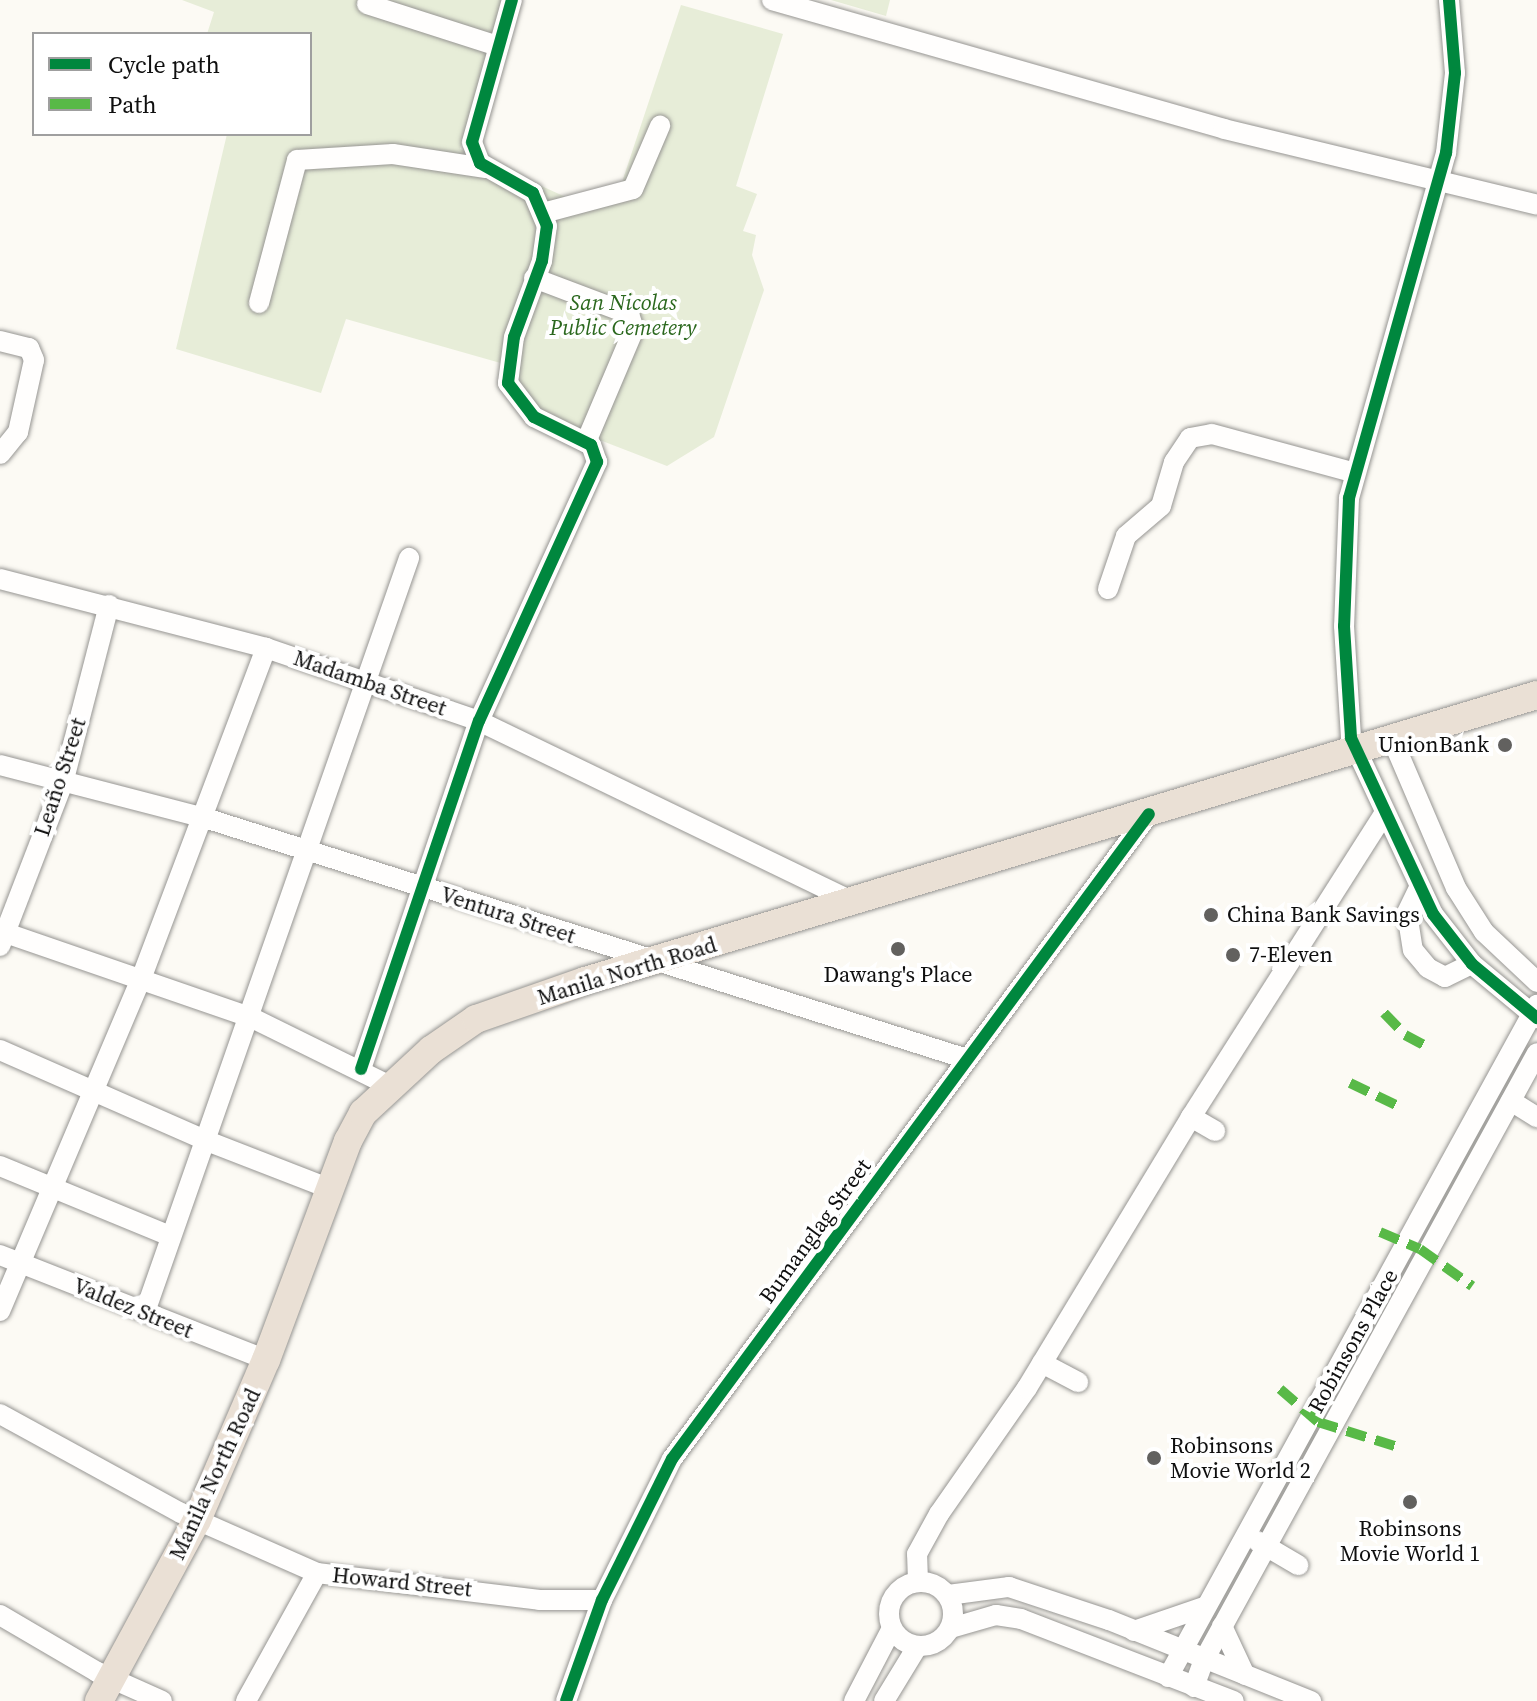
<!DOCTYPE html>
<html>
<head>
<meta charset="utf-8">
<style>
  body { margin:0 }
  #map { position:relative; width:1537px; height:1701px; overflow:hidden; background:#fcfaf4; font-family:"Source Serif 4",serif }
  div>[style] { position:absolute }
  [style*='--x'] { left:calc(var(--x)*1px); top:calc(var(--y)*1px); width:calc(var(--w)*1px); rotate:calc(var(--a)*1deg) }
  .cemetery>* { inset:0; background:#e7edd8 }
  .roads { filter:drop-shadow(0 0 2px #969592) drop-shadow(0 0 2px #969592) }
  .minor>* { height:20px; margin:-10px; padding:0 10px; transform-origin:10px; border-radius:10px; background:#fffefd }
  .minor>.ring { margin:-10px; padding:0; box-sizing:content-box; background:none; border:20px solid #fffefd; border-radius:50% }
  .highway>* { height:28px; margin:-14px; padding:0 14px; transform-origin:14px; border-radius:14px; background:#eae0d5 }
  .quiet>* { height:10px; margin-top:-5px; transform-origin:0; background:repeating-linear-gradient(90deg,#58b947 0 20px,transparent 0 30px) }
  .cycleway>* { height:12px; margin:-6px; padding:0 6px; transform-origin:6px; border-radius:6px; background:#00873e }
  .dots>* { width:22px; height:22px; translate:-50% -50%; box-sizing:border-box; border:4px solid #fff; border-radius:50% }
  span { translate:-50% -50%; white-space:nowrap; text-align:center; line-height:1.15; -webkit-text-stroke:8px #fff; paint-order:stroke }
  .park-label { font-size:22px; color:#2b681e; font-style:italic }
  .street-label { font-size:22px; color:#0f0f0f }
  .poi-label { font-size:22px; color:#0f0f0f }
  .right { translate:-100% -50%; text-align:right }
  .left { translate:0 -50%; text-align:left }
  .legend { position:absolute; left:32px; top:32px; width:280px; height:104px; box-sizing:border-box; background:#fff; border:2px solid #9f9f9f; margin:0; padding:10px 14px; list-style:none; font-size:24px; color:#0f0f0f }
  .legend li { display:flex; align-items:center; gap:16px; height:40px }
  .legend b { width:40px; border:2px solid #9f9f9f }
</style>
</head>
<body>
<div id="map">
  <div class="cemetery">
    <div style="clip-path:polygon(182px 0,503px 0,460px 149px,570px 199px,620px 188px,681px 5px,783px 34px,736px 186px,757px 194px,743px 231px,756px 235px,752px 255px,764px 290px,714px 437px,667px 466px,535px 415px,504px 364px,346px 319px,321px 393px,176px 349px,227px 134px,310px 134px,310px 34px,207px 34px,214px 12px)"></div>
    <div style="clip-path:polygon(831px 0,890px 0,886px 16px)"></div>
  </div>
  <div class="roads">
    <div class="minor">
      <div style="--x:772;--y:0;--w:470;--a:15.9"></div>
      <div style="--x:1224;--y:129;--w:322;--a:13.6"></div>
      <div style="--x:1449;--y:0;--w:73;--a:85.3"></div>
      <div style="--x:1455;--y:73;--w:81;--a:96.4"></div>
      <div style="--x:1446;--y:153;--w:358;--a:105.7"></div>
      <div style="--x:1349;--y:498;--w:128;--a:92.2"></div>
      <div style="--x:1344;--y:626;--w:112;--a:86.4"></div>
      <div style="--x:1351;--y:738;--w:194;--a:65"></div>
      <div style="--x:1433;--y:914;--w:63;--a:52"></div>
      <div style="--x:1472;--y:964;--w:85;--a:39.7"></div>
      <div style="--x:367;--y:4;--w:138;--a:17.8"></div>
      <div style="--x:543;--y:213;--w:93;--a:-14.9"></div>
      <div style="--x:633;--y:189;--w:69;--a:-66.8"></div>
      <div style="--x:534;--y:278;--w:102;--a:20.8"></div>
      <div style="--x:629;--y:314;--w:16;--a:72"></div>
      <div style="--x:634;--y:329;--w:123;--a:113"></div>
      <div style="--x:259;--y:303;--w:148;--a:-75.1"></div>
      <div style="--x:297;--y:160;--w:96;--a:-3.6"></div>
      <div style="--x:393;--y:154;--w:94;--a:8.6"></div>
      <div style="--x:0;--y:341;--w:30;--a:14"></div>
      <div style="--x:29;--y:348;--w:13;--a:67"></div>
      <div style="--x:34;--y:360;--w:74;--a:102.5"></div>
      <div style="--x:18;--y:432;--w:28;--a:129"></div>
      <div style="--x:0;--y:579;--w:275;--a:14.5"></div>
      <div style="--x:266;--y:648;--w:225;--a:18.9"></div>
      <div style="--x:479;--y:721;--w:414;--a:25.8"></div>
      <div style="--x:1108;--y:589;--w:56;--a:-71.2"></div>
      <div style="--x:1126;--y:536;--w:46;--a:-40.6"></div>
      <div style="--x:1161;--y:506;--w:46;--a:-73.5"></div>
      <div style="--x:1174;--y:462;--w:29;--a:-56"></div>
      <div style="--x:1190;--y:438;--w:22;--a:-10"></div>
      <div style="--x:1212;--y:434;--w:145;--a:15.2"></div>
      <div style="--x:1393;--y:741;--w:160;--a:66.8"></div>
      <div style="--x:1456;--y:888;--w:52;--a:57.5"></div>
      <div style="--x:1484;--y:932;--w:73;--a:43.3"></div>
      <div style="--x:0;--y:765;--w:212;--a:14.5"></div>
      <div style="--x:205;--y:818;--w:799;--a:17.55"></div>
      <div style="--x:1419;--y:888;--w:28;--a:116"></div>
      <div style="--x:1407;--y:913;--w:37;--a:81"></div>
      <div style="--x:1413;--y:950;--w:23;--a:50"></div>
      <div style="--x:1428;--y:968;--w:19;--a:28"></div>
      <div style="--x:1445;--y:977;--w:30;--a:-26"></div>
      <div style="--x:0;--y:931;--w:267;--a:19"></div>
      <div style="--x:252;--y:1018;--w:154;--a:26.2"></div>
      <div style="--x:0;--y:946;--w:175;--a:-68.9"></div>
      <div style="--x:63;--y:783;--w:184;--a:-75.5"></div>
      <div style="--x:0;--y:1050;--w:226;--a:23.7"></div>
      <div style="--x:207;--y:1141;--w:133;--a:21.2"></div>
      <div style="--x:361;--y:1069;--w:367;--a:-71.3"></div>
      <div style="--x:479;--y:721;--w:285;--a:-65.5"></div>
      <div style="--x:597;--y:462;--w:18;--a:-109"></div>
      <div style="--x:591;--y:445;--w:64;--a:-153.8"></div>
      <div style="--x:534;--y:417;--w:43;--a:-127.4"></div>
      <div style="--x:508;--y:383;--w:46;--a:-82.6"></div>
      <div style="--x:514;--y:337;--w:81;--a:-69.8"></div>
      <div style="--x:542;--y:261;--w:35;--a:-82"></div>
      <div style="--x:547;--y:226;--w:36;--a:-113"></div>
      <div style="--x:533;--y:193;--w:61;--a:-150.5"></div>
      <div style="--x:480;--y:163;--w:22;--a:-111"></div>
      <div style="--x:472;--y:142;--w:148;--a:-74.3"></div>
      <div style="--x:1511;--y:1101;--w:31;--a:32"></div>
      <div style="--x:1191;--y:1117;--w:28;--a:30"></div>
      <div style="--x:0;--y:1166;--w:184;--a:22.4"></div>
      <div style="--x:0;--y:1255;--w:286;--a:21.5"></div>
      <div style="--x:0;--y:1311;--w:361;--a:-67"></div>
      <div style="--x:141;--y:979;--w:354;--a:-69.3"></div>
      <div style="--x:145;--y:1312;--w:799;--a:-70.7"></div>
      <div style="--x:1042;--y:1363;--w:41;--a:27.8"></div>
      <div style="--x:0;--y:1414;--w:206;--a:28.7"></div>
      <div style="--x:181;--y:1513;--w:149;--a:23.8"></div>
      <div style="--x:317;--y:1573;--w:224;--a:6.9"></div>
      <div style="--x:539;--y:1600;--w:63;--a:0"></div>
      <div style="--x:1257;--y:1541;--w:48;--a:30.3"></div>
      <div style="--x:918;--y:1581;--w:27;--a:-92"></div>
      <div style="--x:917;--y:1554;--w:46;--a:-61.2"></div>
      <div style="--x:939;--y:1514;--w:154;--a:-55.1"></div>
      <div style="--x:1027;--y:1388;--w:317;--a:-58.8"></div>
      <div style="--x:1191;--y:1117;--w:357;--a:-57.5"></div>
      <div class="ring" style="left:889px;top:1582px;width:44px;height:44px"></div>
      <div style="--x:948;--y:1595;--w:62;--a:-7.5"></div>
      <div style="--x:1009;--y:1587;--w:105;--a:18.3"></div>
      <div style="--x:1109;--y:1620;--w:218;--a:21.9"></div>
      <div style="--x:0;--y:1615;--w:113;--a:30.4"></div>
      <div style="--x:97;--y:1672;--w:71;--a:24"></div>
      <div style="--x:1222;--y:1626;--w:54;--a:64.9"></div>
      <div style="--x:951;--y:1628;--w:47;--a:-16.1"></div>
      <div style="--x:996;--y:1615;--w:25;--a:9"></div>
      <div style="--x:1021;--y:1619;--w:228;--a:21.1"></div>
      <div style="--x:1134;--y:1631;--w:74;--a:-18.9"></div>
      <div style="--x:1168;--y:1677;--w:767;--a:-61.23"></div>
      <div style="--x:1194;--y:1687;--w:29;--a:-70"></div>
      <div style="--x:1204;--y:1660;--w:692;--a:-61.25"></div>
      <div style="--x:246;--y:1701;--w:146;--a:-61"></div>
      <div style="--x:566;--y:1701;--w:107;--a:-70.4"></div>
      <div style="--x:602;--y:1600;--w:157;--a:-63.6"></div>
      <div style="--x:672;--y:1459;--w:802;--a:-53.52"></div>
      <div style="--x:854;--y:1701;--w:82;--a:-62.5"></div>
      <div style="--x:884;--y:1701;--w:63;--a:-58.6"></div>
    </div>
    <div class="highway">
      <div style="--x:99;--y:1701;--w:206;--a:-61.6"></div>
      <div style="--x:197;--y:1520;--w:174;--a:-66.7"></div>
      <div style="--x:266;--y:1360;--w:234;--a:-69.5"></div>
      <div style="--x:348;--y:1141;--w:32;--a:-62"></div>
      <div style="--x:363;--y:1113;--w:93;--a:-42.8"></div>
      <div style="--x:431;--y:1050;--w:55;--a:-34.6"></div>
      <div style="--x:476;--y:1019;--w:115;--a:-19.2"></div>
      <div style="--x:585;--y:981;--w:994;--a:-16.72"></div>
    </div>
  </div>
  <div class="quiet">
    <div style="--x:1384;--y:1013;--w:30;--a:46"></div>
    <div style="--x:1405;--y:1035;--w:24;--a:28"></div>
    <div style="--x:1350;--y:1083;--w:51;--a:25.6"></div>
    <div style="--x:1380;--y:1232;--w:43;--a:23"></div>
    <div style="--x:1420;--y:1249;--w:64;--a:35.4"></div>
    <div style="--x:1280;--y:1389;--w:50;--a:41"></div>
    <div style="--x:1318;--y:1422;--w:87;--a:17.4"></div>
  </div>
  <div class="cycleway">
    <div style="--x:1449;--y:0;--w:73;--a:85.3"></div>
    <div style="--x:1455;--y:73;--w:81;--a:96.4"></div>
    <div style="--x:1446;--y:153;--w:358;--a:105.7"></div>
    <div style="--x:1349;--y:498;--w:128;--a:92.2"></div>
    <div style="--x:1344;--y:626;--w:112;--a:86.4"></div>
    <div style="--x:1351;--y:738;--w:194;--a:65"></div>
    <div style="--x:1433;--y:914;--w:63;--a:52"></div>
    <div style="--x:1472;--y:964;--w:85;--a:39.7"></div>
    <div style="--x:361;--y:1069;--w:367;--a:-71.3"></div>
    <div style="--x:479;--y:721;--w:285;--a:-65.5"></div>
    <div style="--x:597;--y:462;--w:18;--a:-109"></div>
    <div style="--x:591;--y:445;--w:64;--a:-153.8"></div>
    <div style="--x:534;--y:417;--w:43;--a:-127.4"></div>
    <div style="--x:508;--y:383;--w:46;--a:-82.6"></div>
    <div style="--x:514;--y:337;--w:81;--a:-69.8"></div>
    <div style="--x:542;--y:261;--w:35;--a:-82"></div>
    <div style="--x:547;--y:226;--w:36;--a:-113"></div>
    <div style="--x:533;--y:193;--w:61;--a:-150.5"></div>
    <div style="--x:480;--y:163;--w:22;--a:-111"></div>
    <div style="--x:472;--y:142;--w:148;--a:-74.3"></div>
    <div style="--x:566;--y:1701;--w:107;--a:-70.4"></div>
    <div style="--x:602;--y:1600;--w:157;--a:-63.6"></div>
    <div style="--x:672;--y:1459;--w:802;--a:-53.52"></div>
  </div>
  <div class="dots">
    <div style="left:1505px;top:745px;background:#62615f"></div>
    <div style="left:1211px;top:915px;background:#62615f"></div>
    <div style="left:898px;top:949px;background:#62615f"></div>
    <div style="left:1233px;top:955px;background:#62615f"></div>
    <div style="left:1154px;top:1458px;background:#62615f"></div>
    <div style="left:1410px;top:1502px;background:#62615f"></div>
  </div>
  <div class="park-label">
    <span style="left:623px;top:315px">San Nicolas<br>Public Cemetery</span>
  </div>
  <div class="street-label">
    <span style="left:370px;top:683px;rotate:19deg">Madamba Street</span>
    <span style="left:60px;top:777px;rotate:-72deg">Leaño Street</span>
    <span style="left:508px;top:915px;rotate:18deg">Ventura Street</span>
    <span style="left:627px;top:971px;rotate:-17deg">Manila North Road</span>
    <span style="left:815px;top:1231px;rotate:-54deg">Bumanglag Street</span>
    <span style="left:133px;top:1308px;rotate:22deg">Valdez Street</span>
    <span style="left:1353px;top:1341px;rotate:-61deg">Robinsons Place</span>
    <span style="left:215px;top:1474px;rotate:-65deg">Manila North Road</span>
    <span style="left:402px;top:1582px;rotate:6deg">Howard Street</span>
  </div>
  <div class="poi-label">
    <span class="right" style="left:1489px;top:745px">UnionBank</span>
    <span class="left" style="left:1227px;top:915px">China Bank Savings</span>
    <span class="left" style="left:1249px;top:955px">7-Eleven</span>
    <span style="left:898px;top:975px">Dawang's Place</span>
    <span class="left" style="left:1170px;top:1458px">Robinsons<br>Movie World 2</span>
    <span style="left:1410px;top:1541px">Robinsons<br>Movie World 1</span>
  </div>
  <ul class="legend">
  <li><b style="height:10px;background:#00873e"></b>Cycle path</li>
  <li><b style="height:10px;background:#58b947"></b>Path</li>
  </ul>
</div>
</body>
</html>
